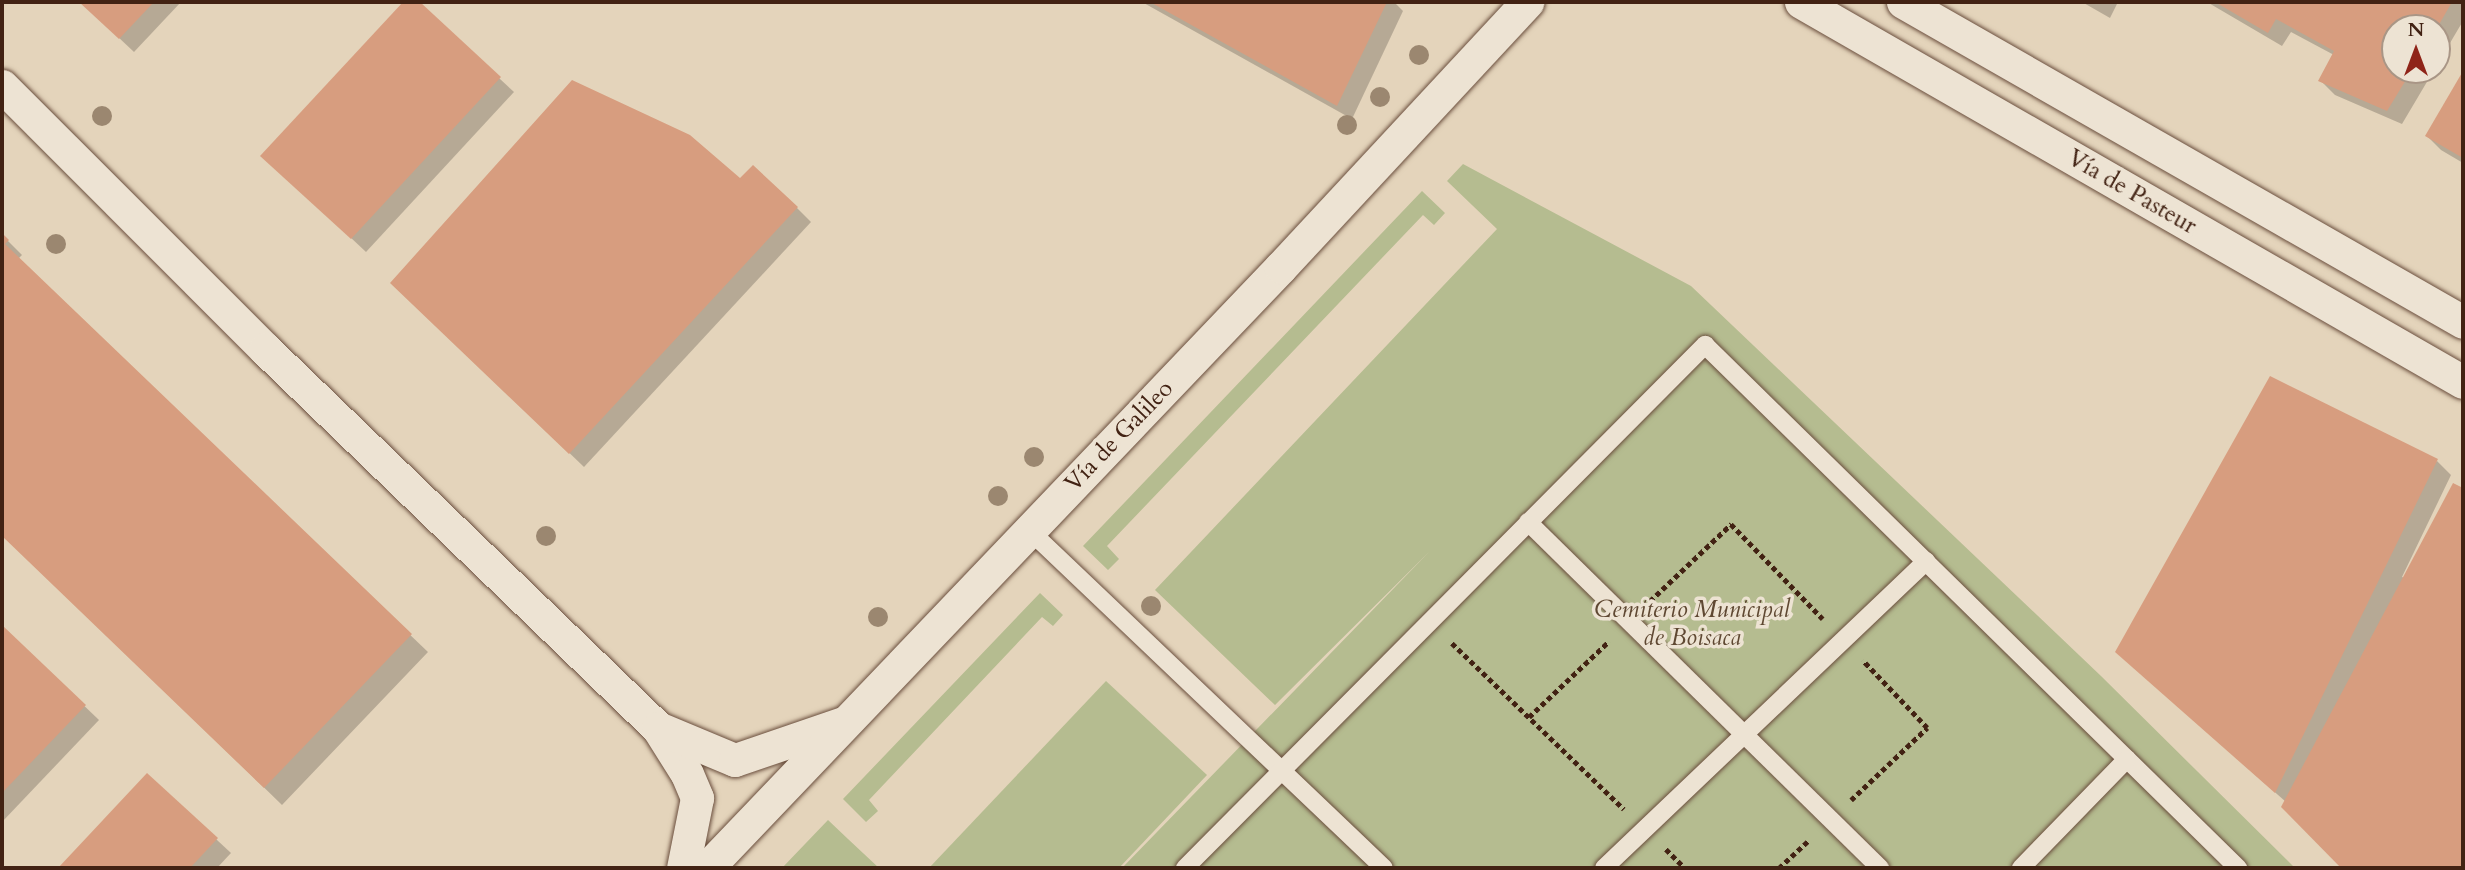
<!DOCTYPE html>
<html>
<head>
<meta charset="utf-8">
<style>
  body { margin:0 }
  #map { position:relative; width:2465px; height:870px; overflow:hidden; background:#e4d4bb; font-family:Cardo,serif }
  div>[style] { position:absolute }
  [style*='--x'] { left:calc(var(--x)*1px); top:calc(var(--y)*1px); width:calc(var(--w)*1px); rotate:calc(var(--a)*1deg) }
  .green>* { inset:0; background:#b5bc90 }
  .shadow>* { inset:0; background:#0003 }
  .building>* { inset:0; background:#d79d7f }
  .path>* { height:4.5px; margin-top:-2.25px; transform-origin:0; background:repeating-linear-gradient(90deg,#422213 0 5px,transparent 0 8.5px) }
  .roads { filter:drop-shadow(0 0 2px #6a4e3d) drop-shadow(0 0 2px #6a4e3d) }
  .lane>* { height:18px; margin:-9px; padding:0 9px; transform-origin:9px; border-radius:9px; background:#ede3d3 }
  .street>* { height:33px; margin:-16.5px; padding:0 16.5px; transform-origin:16.5px; border-radius:16.5px; background:#ede3d3 }
  .trees>* { width:20px; height:20px; margin:-10px; border-radius:50%; background:#9b8770 }
  span { translate:-50% -50%; white-space:nowrap; text-align:center; line-height:1.15; -webkit-text-stroke:7px #ede3d3; paint-order:stroke }
  .street-label { font-size:24px; color:#422213 }
  .park-label { font-size:24px; color:#5f4832; font-style:italic }
  .frame { position:absolute; inset:0; border:4px solid #422213; pointer-events:none }
  .north { position:absolute; left:2381px; top:14px; width:70px; height:70px; box-sizing:border-box; background:#ede3d3; border:2px solid #a99686; border-radius:50%; rotate:0deg; font-size:19px; font-weight:700; line-height:28px; text-align:center; color:#422213 }
  .north::after { content:''; display:block; margin:auto; width:24px; height:32px; background:#8f2418; clip-path:polygon(50% 0,100% 100%,50% 72%,0 100%) }
</style>
</head>
<body>
<div id="map">
  <div class="green">
    <div style="clip-path:polygon(1463px 164px,1691px 286px,2101px 676px,2295px 868px,1122px 868px,1429px 552px,1275px 705px,1155px 590px,1497px 229px,1447px 181px)"></div>
    <div style="clip-path:polygon(1422px 191px,1445px 213px,1434px 225px,1423px 215px,1107px 546px,1119px 559px,1108px 570px,1083px 546px)"></div>
    <div style="clip-path:polygon(1040px 593px,1063px 615px,1053px 626px,1042px 617px,869px 800px,878px 811px,866px 822px,843px 799px)"></div>
    <div style="clip-path:polygon(1106px 681px,1207px 775px,1119px 868px,929px 868px)"></div>
    <div style="clip-path:polygon(828px 820px,848px 839px,879px 868px,782px 868px)"></div>
  </div>
  <div class="shadow">
    <div style="clip-path:polygon(81px 2px,181px 2px,134px 52px)"></div>
    <div style="clip-path:polygon(405px 2px,417px 2px,514px 92px,366px 252px,263px 155px)"></div>
    <div style="clip-path:polygon(1142px 2px,1394px 2px,1403px 11px,1352px 119px)"></div>
    <div style="clip-path:polygon(2082px 2px,2118px 2px,2110px 18px)"></div>
    <div style="clip-path:polygon(2207px 2px,2463px 2px,2463px 21px,2437px 65px,2437px 28px,2395px 28px,2395px 70px,2434px 70px,2402px 124px,2335px 95px,2321px 81px,2334px 55px,2291px 32px,2282px 46px)"></div>
    <div style="clip-path:polygon(2463px 74px,2463px 163px,2441px 150px,2427px 136px)"></div>
    <div style="clip-path:polygon(740px 181px,797px 208px,811px 222px,584px 467px,407px 297px)"></div>
    <div style="clip-path:polygon(2px 235px,22px 255px,18px 259px,428px 652px,282px 805px,2px 533px)"></div>
    <div style="clip-path:polygon(2437px 461px,2451px 475px,2402px 577px,2405px 578px,2454px 485px,2463px 490px,2463px 868px,2343px 868px,2283px 807px,2286px 802px,2132px 666px)"></div>
    <div style="clip-path:polygon(2px 627px,99px 720px,2px 822px)"></div>
    <div style="clip-path:polygon(147px 775px,231px 853px,217px 868px,60px 868px)"></div>
  </div>
  <div class="building">
    <div style="clip-path:polygon(79px 2px,154px 2px,119px 39px)"></div>
    <div style="clip-path:polygon(403px 2px,420px 2px,501px 77px,351px 239px,260px 156px)"></div>
    <div style="clip-path:polygon(1150px 2px,1387px 2px,1337px 106px)"></div>
    <div style="clip-path:polygon(2215px 2px,2452px 2px,2437px 28px,2395px 28px,2395px 70px,2412px 70px,2387px 111px,2318px 81px,2334px 51px,2276px 19px,2268px 33px)"></div>
    <div style="clip-path:polygon(2463px 71px,2463px 158px,2425px 136px)"></div>
    <div style="clip-path:polygon(572px 80px,690px 135px,740px 178px,753px 165px,798px 207px,569px 454px,390px 283px)"></div>
    <div style="clip-path:polygon(2px 233px,9px 240px,5px 244px,412px 634px,264px 788px,2px 536px)"></div>
    <div style="clip-path:polygon(2270px 376px,2438px 459px,2275px 793px,2115px 652px)"></div>
    <div style="clip-path:polygon(2453px 483px,2463px 488px,2463px 868px,2341px 868px,2281px 807px)"></div>
    <div style="clip-path:polygon(2px 625px,86px 705px,2px 793px)"></div>
    <div style="clip-path:polygon(147px 773px,218px 838px,190px 868px,58px 868px)"></div>
  </div>
  <div class="path">
    <div style="--x:1650;--y:601;--w:112;--a:-43.5"></div>
    <div style="--x:1731;--y:524;--w:132;--a:45.9"></div>
    <div style="--x:1452;--y:643;--w:239;--a:44"></div>
    <div style="--x:1529;--y:717;--w:110;--a:-43.5"></div>
    <div style="--x:1851;--y:800;--w:105;--a:-43.5"></div>
    <div style="--x:1927;--y:728;--w:93;--a:-133.7"></div>
    <div style="--x:1666;--y:849;--w:27;--a:45"></div>
    <div style="--x:1779;--y:868;--w:41;--a:-43"></div>
  </div>
  <div class="roads">
    <div class="lane">
      <div style="--x:1528;--y:522;--w:494;--a:44.5"></div>
      <div style="--x:1029;--y:530;--w:490;--a:43.6"></div>
      <div style="--x:1185;--y:868;--w:738;--a:-45.16"></div>
      <div style="--x:1705;--y:345;--w:747;--a:44.46"></div>
      <div style="--x:1604;--y:868;--w:445;--a:-43.6"></div>
      <div style="--x:2021;--y:868;--w:152;--a:-45.8"></div>
    </div>
    <div class="street">
      <div style="--x:1801;--y:2;--w:763;--a:29.86"></div>
      <div style="--x:1903;--y:2;--w:645;--a:29.74"></div>
      <div style="--x:2;--y:86;--w:372;--a:45"></div>
      <div style="--x:265;--y:349;--w:546;--a:43.96"></div>
      <div style="--x:658;--y:728;--w:54;--a:57.8"></div>
      <div style="--x:687;--y:774;--w:26;--a:67"></div>
      <div style="--x:697;--y:798;--w:71;--a:101.3"></div>
      <div style="--x:658;--y:728;--w:83;--a:22.6"></div>
      <div style="--x:735;--y:760;--w:114;--a:-18.9"></div>
      <div style="--x:707;--y:868;--w:831;--a:-46.32"></div>
      <div style="--x:1281;--y:267;--w:362;--a:-47.1"></div>
    </div>
  </div>
  <div class="trees">
    <div style="left:1419px;top:55px"></div>
    <div style="left:1380px;top:97px"></div>
    <div style="left:102px;top:116px"></div>
    <div style="left:1347px;top:125px"></div>
    <div style="left:56px;top:244px"></div>
    <div style="left:1034px;top:457px"></div>
    <div style="left:998px;top:496px"></div>
    <div style="left:546px;top:536px"></div>
    <div style="left:1151px;top:606px"></div>
    <div style="left:878px;top:617px"></div>
  </div>
  <div class="street-label">
    <span style="left:2132px;top:192px;rotate:30deg">Vía de Pasteur</span>
    <span style="left:1119px;top:436px;rotate:-46deg">Vía de Galileo</span>
  </div>
  <div class="park-label">
    <span style="left:1692px;top:624px">Cemiterio Municipal<br>de Boisaca</span>
  </div>
  <div class="frame"></div>
  <div class="north">N</div>
</div>
</body>
</html>
